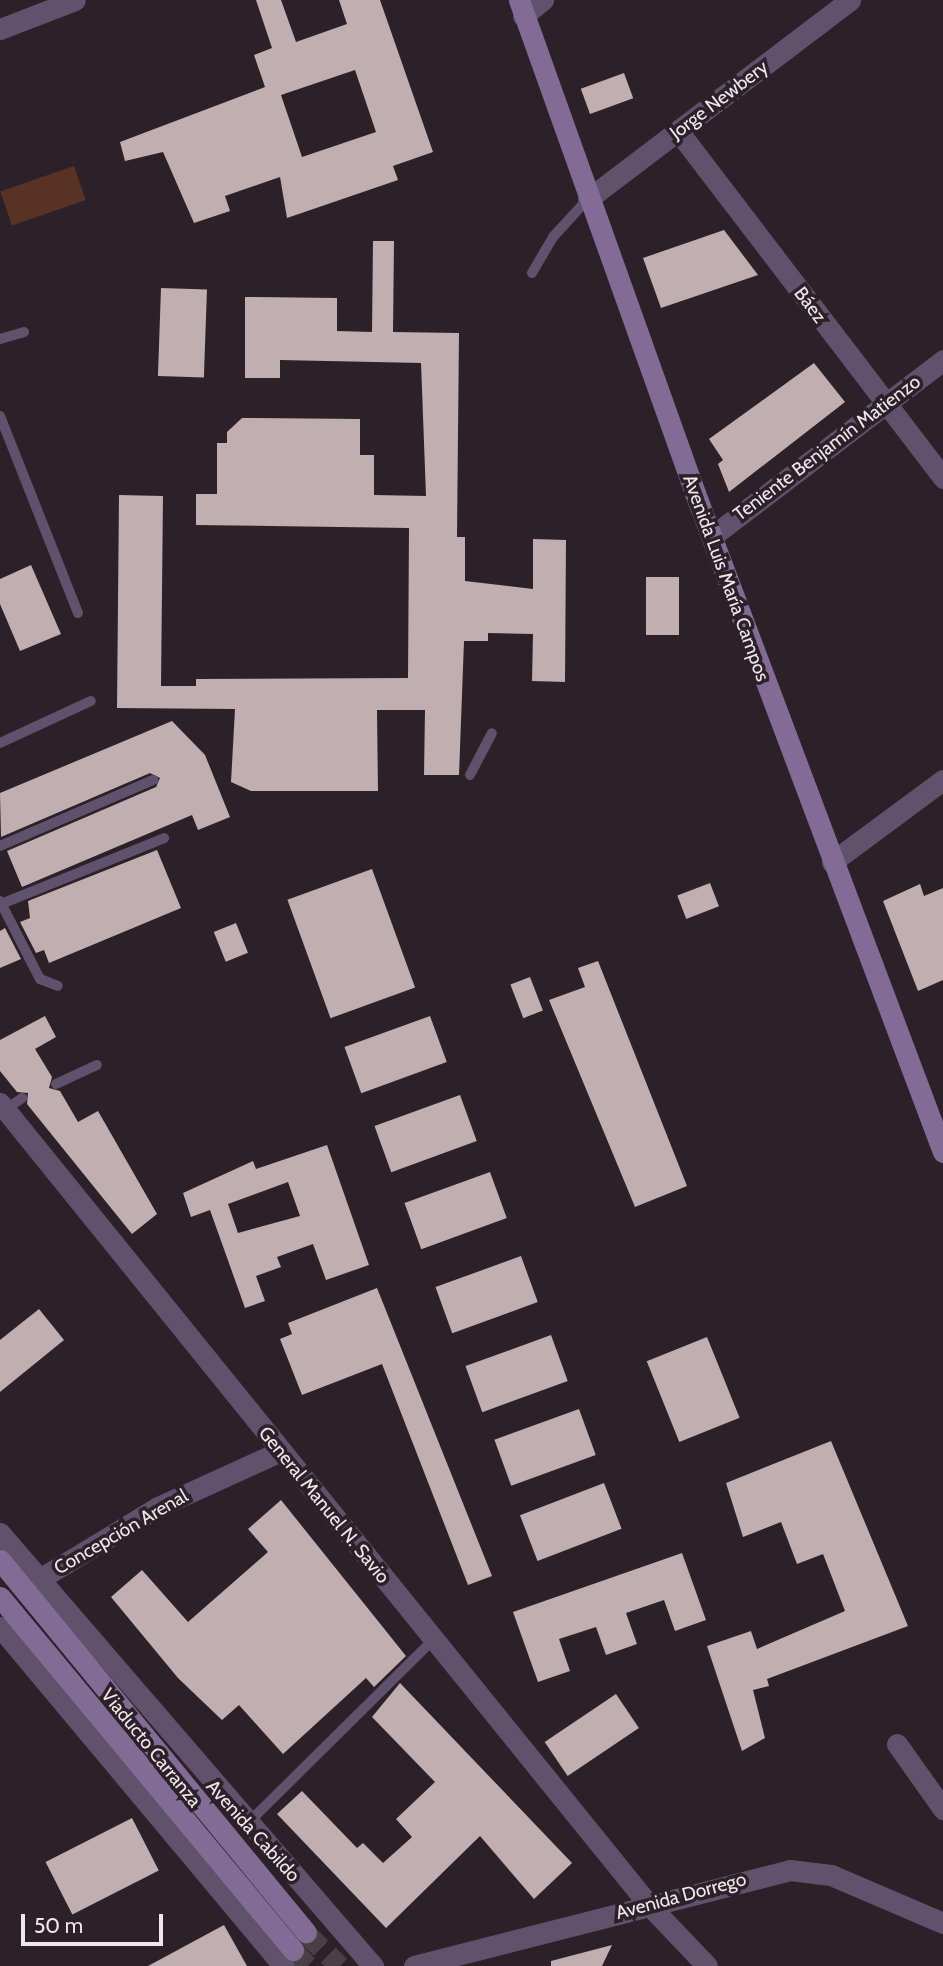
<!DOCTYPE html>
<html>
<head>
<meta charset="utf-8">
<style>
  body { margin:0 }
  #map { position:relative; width:943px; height:1966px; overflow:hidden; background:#2d2129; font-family:Cabin,sans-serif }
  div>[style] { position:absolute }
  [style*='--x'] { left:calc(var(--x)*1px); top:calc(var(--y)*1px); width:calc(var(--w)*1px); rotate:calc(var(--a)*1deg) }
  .green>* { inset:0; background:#583224; transform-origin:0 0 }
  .building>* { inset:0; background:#c0aeb0; transform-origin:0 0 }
  .secondary-tunnel>* { height:21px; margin-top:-10.5px; transform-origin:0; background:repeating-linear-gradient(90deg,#4a3f46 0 21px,transparent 0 31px) }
  .service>* { height:10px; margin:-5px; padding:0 5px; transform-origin:5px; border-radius:5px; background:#60526c }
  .minor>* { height:21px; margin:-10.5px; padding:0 10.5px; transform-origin:10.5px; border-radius:10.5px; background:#60526c }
  .tertiary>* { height:21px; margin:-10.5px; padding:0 10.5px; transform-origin:10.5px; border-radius:10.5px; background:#60526c }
  .secondary>* { height:21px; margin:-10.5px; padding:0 10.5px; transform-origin:10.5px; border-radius:10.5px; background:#826b94 }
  span { translate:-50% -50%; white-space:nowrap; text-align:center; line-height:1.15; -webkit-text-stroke:7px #2d2129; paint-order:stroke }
  .street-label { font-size:19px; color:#efe7ec }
  .scale { position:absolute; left:21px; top:1914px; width:142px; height:32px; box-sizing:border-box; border:4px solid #efe7ec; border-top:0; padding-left:9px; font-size:21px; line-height:24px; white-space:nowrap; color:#efe7ec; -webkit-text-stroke:5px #2d2129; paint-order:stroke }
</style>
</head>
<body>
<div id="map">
  <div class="green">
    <div style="left:74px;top:166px;width:36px;height:78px;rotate:71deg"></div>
  </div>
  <div class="building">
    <div style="clip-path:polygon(evenodd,256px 0,281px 0,296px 42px,347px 24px,339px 0,380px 0,433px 152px,393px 166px,398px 180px,287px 218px,280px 177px,225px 196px,230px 211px,194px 223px,163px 152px,125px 161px,120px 142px,265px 87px,254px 55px,272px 48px,256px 0,355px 70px,376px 132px,302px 157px,281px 95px,355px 70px)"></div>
    <div style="left:624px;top:73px;width:27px;height:46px;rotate:70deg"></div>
    <div style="clip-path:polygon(724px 230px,758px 275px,661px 308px,643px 258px)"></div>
    <div style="clip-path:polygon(373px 241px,394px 241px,393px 332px,459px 333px,457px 537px,465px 537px,465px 581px,533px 589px,533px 539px,566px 540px,565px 682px,532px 681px,533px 634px,488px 633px,488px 641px,464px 641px,459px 775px,424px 775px,425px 710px,377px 710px,378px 791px,251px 791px,231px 782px,235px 709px,117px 708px,119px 495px,163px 496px,161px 686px,196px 686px,196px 679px,408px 678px,409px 528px,196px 525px,196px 494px,217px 494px,217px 443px,227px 443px,227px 432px,242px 418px,360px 419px,360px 455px,374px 455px,374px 495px,426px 496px,421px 363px,280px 360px,280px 378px,245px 378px,245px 297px,337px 298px,337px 331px,372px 332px)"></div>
    <div style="left:161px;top:288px;width:46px;height:88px;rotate:2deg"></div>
    <div style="clip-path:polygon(814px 363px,845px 402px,729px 492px,718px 464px,723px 460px,709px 439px)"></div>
    <div style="clip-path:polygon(31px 565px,61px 634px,20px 651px,0 604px,0 579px)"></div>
    <div style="left:646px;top:577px;width:33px;height:58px"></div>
    <div style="clip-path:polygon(172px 721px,205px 755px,230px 817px,198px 830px,192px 815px,22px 887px,7px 851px,156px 787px,160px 778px,150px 773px,1px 837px,0 793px)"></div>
    <div style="clip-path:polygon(157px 850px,181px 908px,49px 963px,44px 950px,36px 953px,20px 922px,30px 918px,28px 901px)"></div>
    <div style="left:372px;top:869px;width:126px;height:90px;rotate:70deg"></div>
    <div style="left:710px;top:883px;width:25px;height:35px;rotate:69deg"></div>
    <div style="clip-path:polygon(920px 884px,924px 896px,943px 888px,943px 980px,918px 991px,883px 901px)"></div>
    <div style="left:236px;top:923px;width:32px;height:24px;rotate:68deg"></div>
    <div style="clip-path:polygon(5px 928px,21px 959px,0 968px,0 931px)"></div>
    <div style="clip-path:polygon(598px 961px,687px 1186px,635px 1207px,549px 1000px,585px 987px,578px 968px)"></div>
    <div style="left:530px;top:977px;width:36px;height:21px;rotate:69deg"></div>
    <div style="clip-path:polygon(45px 1016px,56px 1037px,35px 1049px,52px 1077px,49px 1088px,60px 1091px,78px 1122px,98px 1111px,157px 1214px,132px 1234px,27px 1104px,28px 1093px,17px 1092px,0 1071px,0 1040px)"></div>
    <div style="left:430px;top:1016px;width:49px;height:91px;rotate:70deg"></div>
    <div style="left:460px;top:1095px;width:49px;height:91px;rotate:70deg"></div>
    <div style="clip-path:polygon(evenodd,327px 1145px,369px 1265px,326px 1280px,313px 1244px,277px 1257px,281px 1267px,256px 1276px,265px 1301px,245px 1308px,210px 1210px,191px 1217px,183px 1193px,253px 1161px,256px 1169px,327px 1145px,288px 1182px,300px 1216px,238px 1233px,228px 1204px,288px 1182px)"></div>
    <div style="left:490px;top:1172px;width:49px;height:91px;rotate:70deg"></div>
    <div style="left:521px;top:1256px;width:49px;height:91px;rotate:70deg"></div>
    <div style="clip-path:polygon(377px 1288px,492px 1576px,468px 1585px,382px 1364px,302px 1395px,280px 1339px,292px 1334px,288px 1323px)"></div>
    <div style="clip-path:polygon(39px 1309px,64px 1340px,0 1392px,0 1340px)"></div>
    <div style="left:551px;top:1335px;width:49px;height:91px;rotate:70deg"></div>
    <div style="left:707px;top:1337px;width:87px;height:65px;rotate:68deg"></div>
    <div style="left:579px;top:1409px;width:49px;height:90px;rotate:70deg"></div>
    <div style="clip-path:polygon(831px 1441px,908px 1626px,767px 1679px,769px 1686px,753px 1690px,765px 1738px,742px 1751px,707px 1646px,751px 1631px,757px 1649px,845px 1611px,823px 1554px,797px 1564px,781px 1522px,743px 1537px,726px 1483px)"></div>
    <div style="left:604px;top:1483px;width:49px;height:90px;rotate:69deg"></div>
    <div style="clip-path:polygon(281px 1500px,406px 1656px,374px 1687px,366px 1678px,283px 1754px,239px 1705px,222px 1720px,178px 1678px,111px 1597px,142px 1570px,188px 1622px,268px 1552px,248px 1529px)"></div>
    <div style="clip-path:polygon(682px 1553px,706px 1620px,675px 1631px,664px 1600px,626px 1613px,637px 1644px,606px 1655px,596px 1627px,559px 1639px,570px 1671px,538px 1682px,513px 1612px)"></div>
    <div style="clip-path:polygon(400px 1683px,572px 1863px,534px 1899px,480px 1836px,386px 1928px,277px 1814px,302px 1791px,357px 1848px,363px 1843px,383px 1863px,412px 1837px,396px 1819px,435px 1782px,372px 1717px)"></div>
    <div style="left:616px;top:1694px;width:41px;height:86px;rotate:56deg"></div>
    <div style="left:132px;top:1818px;width:59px;height:97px;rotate:63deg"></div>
    <div style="clip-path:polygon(224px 1925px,247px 1966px,148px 1966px)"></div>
    <div style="clip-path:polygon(612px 1945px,602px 1966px,551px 1966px,551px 1961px)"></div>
  </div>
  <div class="secondary-tunnel">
    <div style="--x:306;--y:1933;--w:47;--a:44.1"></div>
    <div style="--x:293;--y:1950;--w:22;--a:47"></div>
  </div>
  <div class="service">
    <div style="--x:532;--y:273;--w:42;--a:-59.7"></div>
    <div style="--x:553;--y:237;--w:52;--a:-47.4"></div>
    <div style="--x:0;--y:339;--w:25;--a:-16"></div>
    <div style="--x:0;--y:416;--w:212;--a:68.4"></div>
    <div style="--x:0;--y:743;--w:100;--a:-24.8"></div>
    <div style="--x:470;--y:775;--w:47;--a:-62.4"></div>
    <div style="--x:0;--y:846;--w:167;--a:-23.3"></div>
    <div style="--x:0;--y:901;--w:88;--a:62.9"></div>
    <div style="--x:40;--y:979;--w:19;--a:21"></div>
    <div style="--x:1;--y:904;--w:176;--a:-22"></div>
    <div style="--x:56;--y:1084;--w:45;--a:-24.9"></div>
    <div style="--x:5;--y:1110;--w:21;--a:-35"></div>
    <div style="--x:247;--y:1824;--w:263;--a:-44.7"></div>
  </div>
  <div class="minor">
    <div style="--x:523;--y:16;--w:26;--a:-39"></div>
    <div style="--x:0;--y:29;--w:80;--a:-21.1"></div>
    <div style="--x:678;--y:131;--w:437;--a:52.6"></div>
    <div style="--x:588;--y:199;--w:329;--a:-37.2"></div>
    <div style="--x:711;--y:537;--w:292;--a:-37.3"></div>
    <div style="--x:832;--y:862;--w:138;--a:-36.5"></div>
    <div style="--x:0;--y:1103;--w:1032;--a:51.02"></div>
    <div style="--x:649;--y:1905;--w:84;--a:46.4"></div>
    <div style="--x:38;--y:1580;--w:140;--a:-31.3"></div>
    <div style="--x:158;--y:1507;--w:135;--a:-24.5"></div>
    <div style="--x:897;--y:1744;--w:80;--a:54.7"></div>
  </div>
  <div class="tertiary">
    <div style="--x:0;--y:1533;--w:572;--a:49.26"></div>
    <div style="--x:0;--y:1627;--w:442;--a:50.1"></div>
    <div style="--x:414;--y:1966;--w:388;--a:-14.3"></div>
    <div style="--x:790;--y:1870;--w:41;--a:7"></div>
    <div style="--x:831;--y:1875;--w:122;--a:23.2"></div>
  </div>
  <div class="secondary">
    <div style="--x:519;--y:0;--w:523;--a:70.35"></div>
    <div style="--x:695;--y:493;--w:704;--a:69.38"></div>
    <div style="--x:0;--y:1560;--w:482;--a:50.6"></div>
    <div style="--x:0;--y:1597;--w:459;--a:50.3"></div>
  </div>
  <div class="street-label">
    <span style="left:719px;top:100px;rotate:-37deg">Jorge Newbery</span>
    <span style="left:810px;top:305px;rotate:53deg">Báez</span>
    <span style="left:827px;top:448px;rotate:-37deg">Teniente Benjamín Matienzo</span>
    <span style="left:726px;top:578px;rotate:70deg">Avenida Luis María Campos</span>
    <span style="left:324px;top:1505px;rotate:51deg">General Manuel N. Savio</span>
    <span style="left:121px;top:1532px;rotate:-30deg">Concepción Arenal</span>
    <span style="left:151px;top:1748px;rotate:51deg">Viaducto Carranza</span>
    <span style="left:253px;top:1831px;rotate:48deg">Avenida Cabildo</span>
    <span style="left:681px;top:1896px;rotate:-15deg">Avenida Dorrego</span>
  </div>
  <div class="scale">50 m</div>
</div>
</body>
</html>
